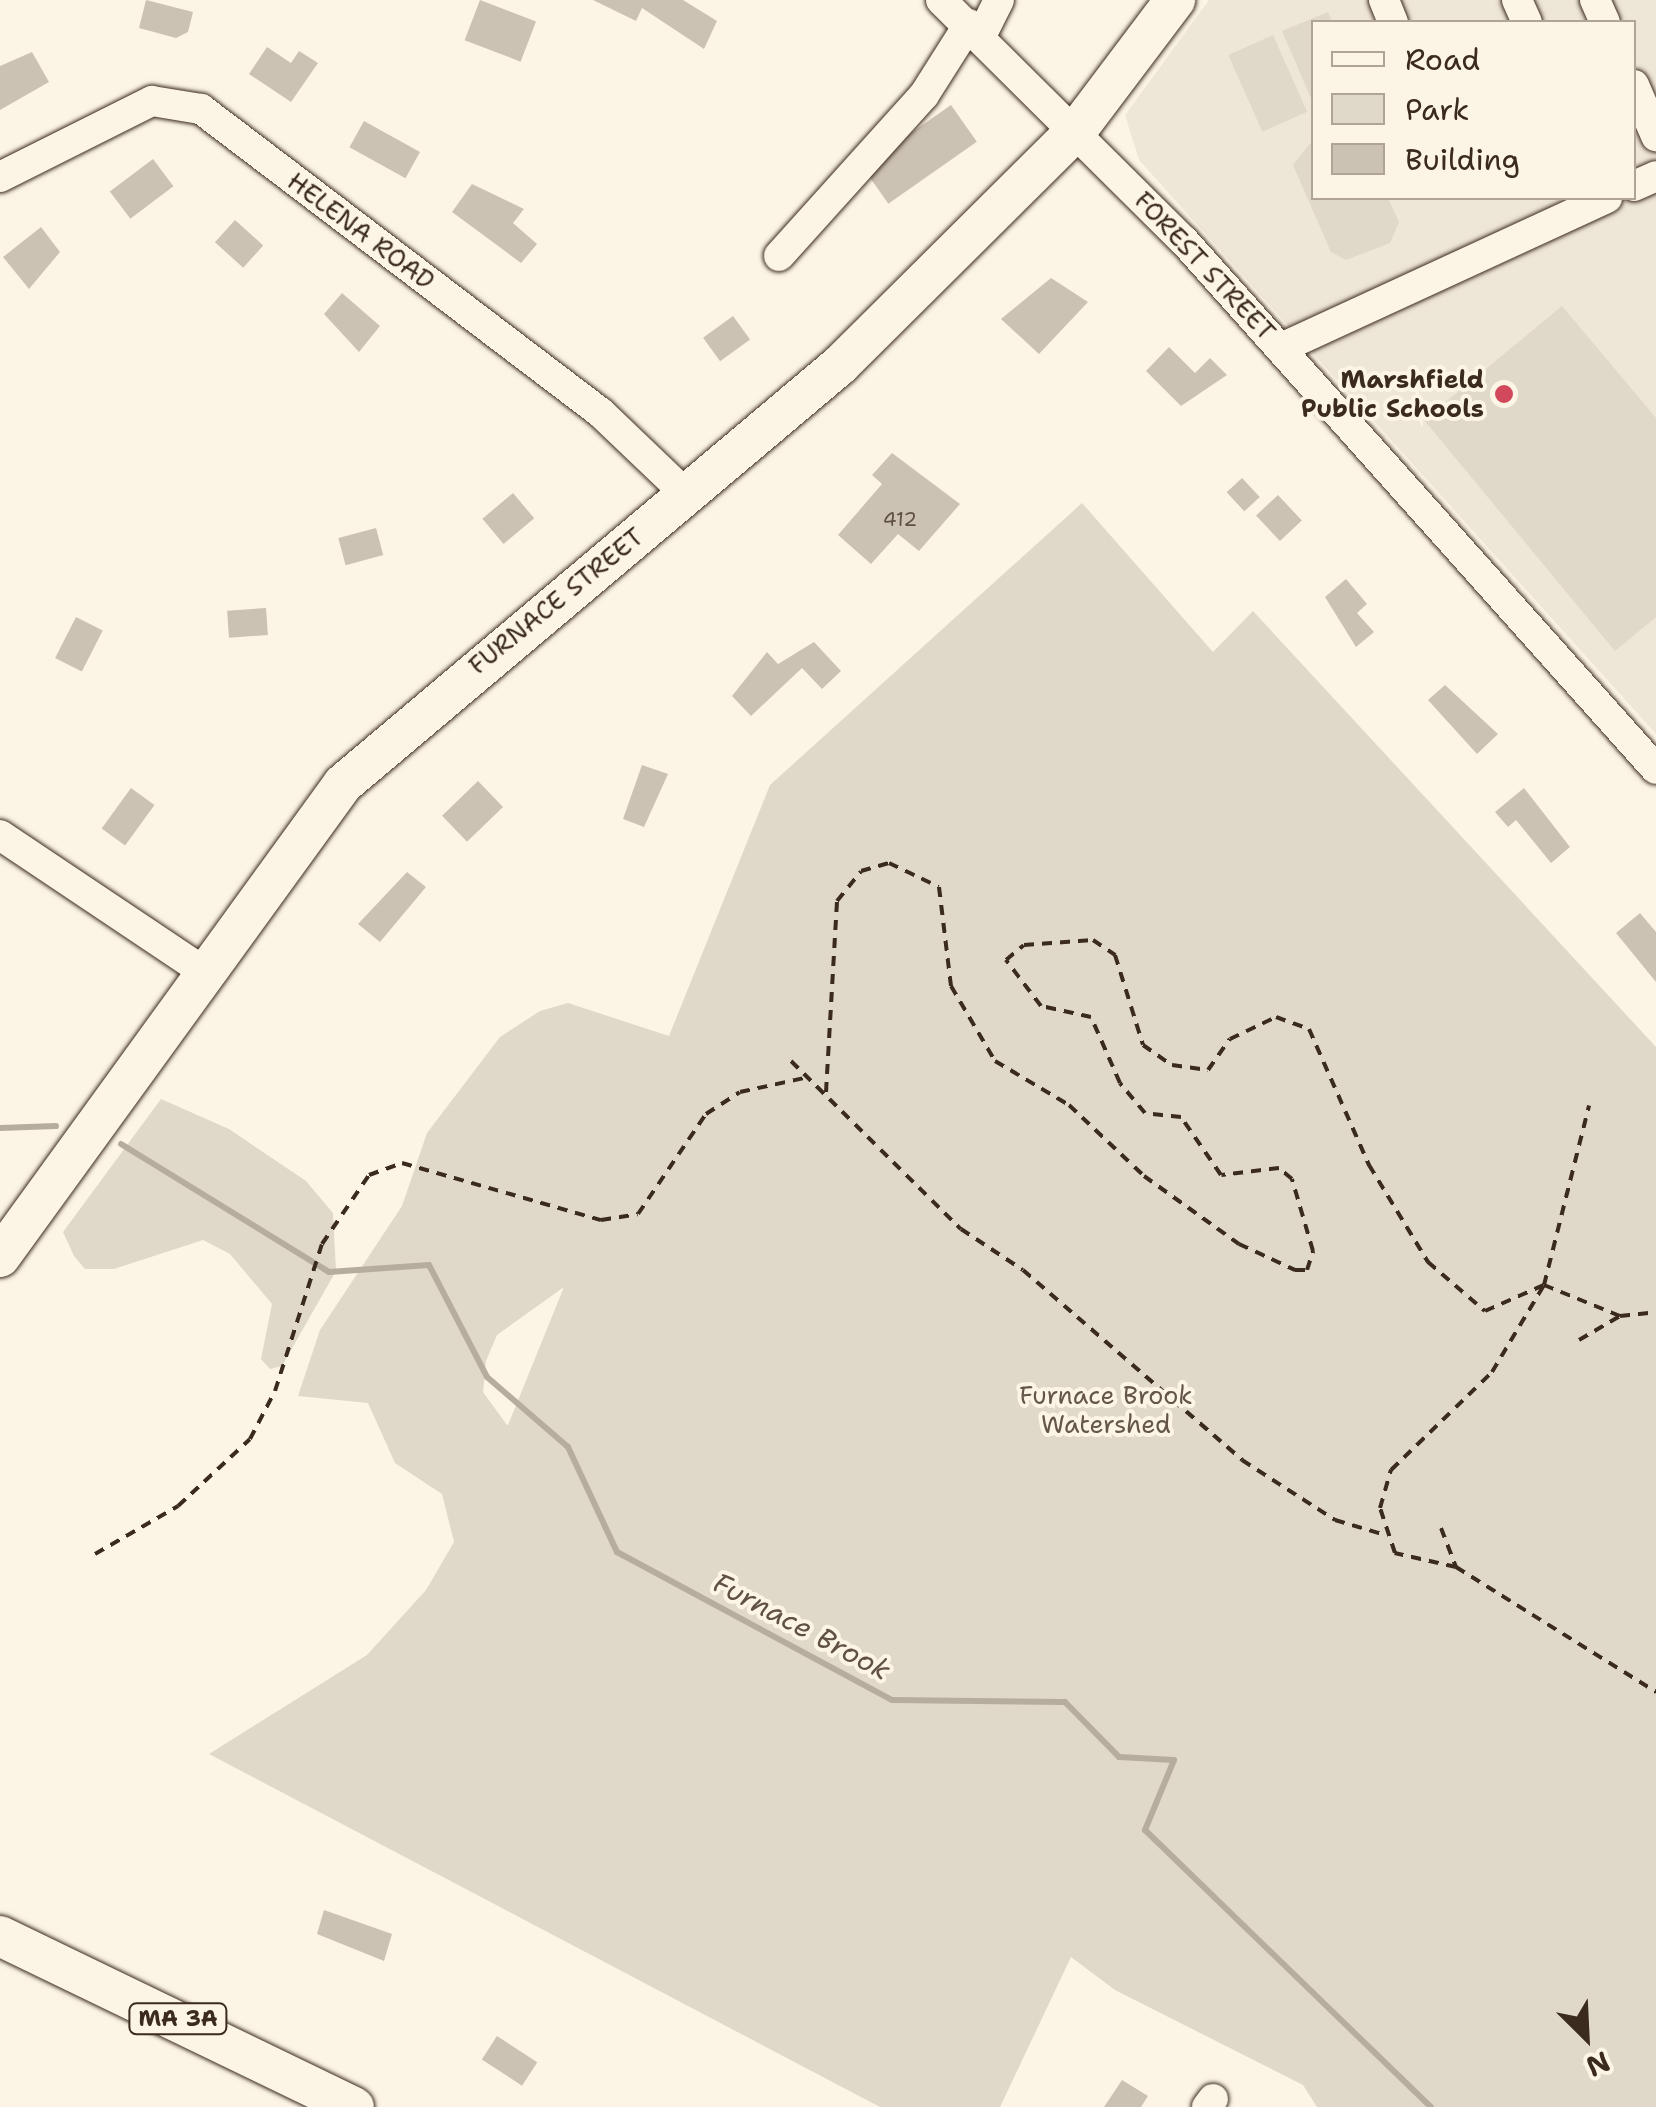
<!DOCTYPE html>
<html>
<head>
<meta charset="utf-8">
<style>
  body { margin:0 }
  #map { position:relative; width:1656px; height:2107px; overflow:hidden; background:#fcf5e5; font-family:"Shantell Sans",sans-serif }
  div>[style] { position:absolute }
  [style*='--x'] { left:calc(var(--x)*1px); top:calc(var(--y)*1px); width:calc(var(--w)*1px); rotate:calc(var(--a)*1deg) }
  .built>* { inset:0; background:#eee6d6 }
  .green>* { inset:0; background:#e0d8c8; transform-origin:0 0 }
  .stream>* { height:6px; margin:-3px; padding:0 3px; transform-origin:3px; border-radius:3px; background:#b7ad9e }
  .building>* { inset:0; background:#ccc2b3; transform-origin:0 0 }
  .path>* { height:4px; margin-top:-2px; transform-origin:0; background:repeating-linear-gradient(90deg,#3b2a1e 0 10px,transparent 0 18px) }
  .roads { filter:drop-shadow(0 0 2px #3b2a1e) drop-shadow(0 0 2px #3b2a1e) }
  .minor>* { height:30px; margin:-15px; padding:0 15px; transform-origin:15px; border-radius:15px; background:#fcf5e5 }
  .major>* { height:40px; margin:-20px; padding:0 20px; transform-origin:20px; border-radius:20px; background:#fcf5e5 }
  .dots>* { width:28px; height:28px; translate:-50% -50%; box-sizing:border-box; border:5px solid #fcf5e5; border-radius:50% }
  span { translate:-50% -50%; white-space:nowrap; text-align:center; line-height:1.15; -webkit-text-stroke:8px #fcf5e5; paint-order:stroke }
  .number-label { font-size:20px; color:#5f5043 }
  .number-label span { -webkit-text-stroke-width:0 }
  .shield-label span { padding:2px 8px; background:#fcf5e5; border:2px solid; border-radius:8px; -webkit-text-stroke-width:0 }
  .shield-label { font-size:22px; color:#3b2a1e; font-weight:700 }
  .street-label { font-size:25px; color:#3b2a1e }
  .poi-label { font-size:25px; color:#3b2a1e; font-weight:700 }
  .right { translate:-100% -50%; text-align:right }
  .park-label { font-size:25px; color:#645648 }
  .water-label { font-size:28px; color:#605144; font-style:italic }
  .legend { position:absolute; left:1311px; top:20px; width:325px; height:180px; box-sizing:border-box; background:#fcf5e5; border:2px solid #afa495; margin:0; padding:12px 18px; list-style:none; font-size:30px; color:#3b2a1e }
  .legend li { display:flex; align-items:center; gap:20px; height:50px }
  .legend b { width:50px; border:2px solid #afa495 }
  .north { position:absolute; left:1536px; top:1987px; width:100px; height:100px; -webkit-text-stroke:8px #fcf5e5; paint-order:stroke; rotate:156deg; font-size:28px; font-weight:700; line-height:40px; text-align:center; color:#3b2a1e }
  .north::after { content:''; display:block; margin:auto; width:35px; height:45px; background:#3b2a1e; clip-path:polygon(50% 0,100% 100%,50% 72%,0 100%) }
</style>
</head>
<body>
<div id="map">
  <div class="built">
    <div style="clip-path:polygon(evenodd,1209px 0,1656px 0,1656px 734px,1139px 160px,1125px 115px,1209px 0,1314px 22px,1634px 22px,1634px 198px,1314px 198px,1314px 22px)"></div>
  </div>
  <div class="green">
    <div style="clip-path:polygon(1328px 12px,1332px 22px,1314px 22px,1313px 103px,1282px 31px)"></div>
    <div style="left:1273px;top:35px;width:84px;height:49px;rotate:66deg"></div>
    <div style="clip-path:polygon(1313px 140px,1314px 198px,1388px 198px,1399px 222px,1390px 243px,1346px 260px,1331px 252px,1293px 165px)"></div>
    <div style="clip-path:polygon(1562px 306px,1656px 418px,1656px 617px,1615px 651px,1424px 420px)"></div>
    <div style="clip-path:polygon(evenodd,1082px 503px,1213px 652px,1253px 611px,1656px 1047px,1656px 2107px,1317px 2107px,1303px 2085px,1115px 1990px,1071px 1957px,1000px 2107px,880px 2107px,209px 1754px,367px 1655px,426px 1590px,454px 1542px,442px 1494px,395px 1463px,368px 1403px,298px 1396px,320px 1330px,402px 1206px,427px 1133px,500px 1037px,540px 1011px,568px 1003px,669px 1036px,770px 785px,1082px 503px,564px 1287px,508px 1425px,507px 1425px,483px 1392px,486px 1361px,497px 1335px,564px 1287px)"></div>
    <div style="clip-path:polygon(161px 1099px,229px 1129px,306px 1181px,333px 1213px,336px 1271px,282px 1366px,270px 1369px,261px 1359px,272px 1304px,230px 1254px,203px 1240px,114px 1269px,85px 1269px,74px 1256px,63px 1232px)"></div>
  </div>
  <div class="stream">
    <div style="--x:0;--y:1128;--w:56;--a:-2"></div>
    <div style="--x:121;--y:1144;--w:244;--a:31.6"></div>
    <div style="--x:329;--y:1272;--w:100;--a:-4"></div>
    <div style="--x:429;--y:1265;--w:126;--a:62.6"></div>
    <div style="--x:487;--y:1377;--w:107;--a:40.8"></div>
    <div style="--x:568;--y:1447;--w:116;--a:65"></div>
    <div style="--x:617;--y:1552;--w:312;--a:28.3"></div>
    <div style="--x:892;--y:1700;--w:173;--a:0.7"></div>
    <div style="--x:1065;--y:1702;--w:77;--a:45.5"></div>
    <div style="--x:1119;--y:1757;--w:55;--a:3.1"></div>
    <div style="--x:1174;--y:1760;--w:76;--a:112.5"></div>
    <div style="--x:1145;--y:1830;--w:398;--a:44.1"></div>
  </div>
  <div class="building">
    <div style="clip-path:polygon(146px 0,193px 12px,188px 32px,176px 38px,139px 28px)"></div>
    <div style="left:480px;top:0;width:60px;height:43px;rotate:21deg"></div>
    <div style="clip-path:polygon(593px 0,683px 0,717px 21px,704px 49px,642px 8px,636px 21px)"></div>
    <div style="clip-path:polygon(267px 47px,291px 63px,299px 51px,318px 63px,291px 102px,249px 74px)"></div>
    <div style="clip-path:polygon(32px 52px,49px 82px,0 110px,0 66px)"></div>
    <div style="left:951px;top:105px;width:45px;height:108px;rotate:55deg"></div>
    <div style="left:364px;top:121px;width:64px;height:30px;rotate:29deg"></div>
    <div style="left:153px;top:159px;width:34px;height:54px;rotate:53deg"></div>
    <div style="clip-path:polygon(472px 184px,524px 209px,513px 223px,537px 244px,521px 263px,452px 212px)"></div>
    <div style="left:235px;top:220px;width:38px;height:30px;rotate:42deg"></div>
    <div style="clip-path:polygon(41px 227px,60px 252px,29px 289px,3px 257px)"></div>
    <div style="clip-path:polygon(1051px 278px,1088px 302px,1039px 354px,1001px 319px)"></div>
    <div style="clip-path:polygon(342px 293px,380px 326px,359px 352px,324px 314px)"></div>
    <div style="left:733px;top:316px;width:29px;height:37px;rotate:54deg"></div>
    <div style="clip-path:polygon(1169px 347px,1195px 373px,1210px 358px,1227px 375px,1181px 406px,1146px 371px)"></div>
    <div style="clip-path:polygon(892px 453px,960px 504px,919px 551px,898px 534px,871px 564px,838px 535px,882px 484px,872px 475px)"></div>
    <div style="left:1242px;top:478px;width:26px;height:21px;rotate:47deg"></div>
    <div style="left:513px;top:493px;width:33px;height:40px;rotate:50deg"></div>
    <div style="left:1278px;top:495px;width:35px;height:30px;rotate:47deg"></div>
    <div style="left:376px;top:528px;width:28px;height:39px;rotate:75deg"></div>
    <div style="clip-path:polygon(1346px 579px,1367px 604px,1357px 613px,1374px 632px,1356px 647px,1325px 597px)"></div>
    <div style="left:266px;top:608px;width:27px;height:39px;rotate:86deg"></div>
    <div style="left:76px;top:617px;width:30px;height:46px;rotate:27deg"></div>
    <div style="clip-path:polygon(814px 642px,841px 671px,822px 689px,802px 668px,751px 716px,732px 696px,767px 652px,778px 664px)"></div>
    <div style="clip-path:polygon(1445px 685px,1498px 734px,1477px 754px,1428px 700px)"></div>
    <div style="clip-path:polygon(642px 765px,668px 774px,644px 827px,623px 819px)"></div>
    <div style="left:478px;top:781px;width:36px;height:50px;rotate:46deg"></div>
    <div style="left:131px;top:788px;width:29px;height:50px;rotate:36deg"></div>
    <div style="clip-path:polygon(1524px 788px,1570px 847px,1551px 863px,1516px 820px,1508px 827px,1495px 812px)"></div>
    <div style="clip-path:polygon(407px 872px,426px 887px,380px 942px,358px 924px)"></div>
    <div style="clip-path:polygon(1640px 913px,1656px 932px,1656px 982px,1616px 933px)"></div>
    <div style="clip-path:polygon(324px 1910px,392px 1934px,384px 1961px,317px 1934px)"></div>
    <div style="left:497px;top:2036px;width:48px;height:28px;rotate:33deg"></div>
    <div style="clip-path:polygon(1122px 2080px,1148px 2096px,1141px 2107px,1104px 2107px)"></div>
  </div>
  <div class="path">
    <div style="--x:791;--y:1061;--w:239;--a:44.7"></div>
    <div style="--x:961;--y:1229;--w:74;--a:33.5"></div>
    <div style="--x:1023;--y:1270;--w:290;--a:40.9"></div>
    <div style="--x:1242;--y:1460;--w:111;--a:32.8"></div>
    <div style="--x:1335;--y:1520;--w:52;--a:16.7"></div>
    <div style="--x:826;--y:1092;--w:191;--a:-86.7"></div>
    <div style="--x:837;--y:901;--w:38;--a:-51"></div>
    <div style="--x:861;--y:871;--w:29;--a:-16"></div>
    <div style="--x:889;--y:863;--w:55;--a:25.6"></div>
    <div style="--x:939;--y:887;--w:100;--a:83.1"></div>
    <div style="--x:951;--y:986;--w:87;--a:59.6"></div>
    <div style="--x:995;--y:1061;--w:86;--a:30.7"></div>
    <div style="--x:1069;--y:1105;--w:103;--a:43.4"></div>
    <div style="--x:1144;--y:1176;--w:117;--a:35.6"></div>
    <div style="--x:1239;--y:1244;--w:62;--a:24.9"></div>
    <div style="--x:1295;--y:1270;--w:12;--a:0"></div>
    <div style="--x:1307;--y:1270;--w:20;--a:-72"></div>
    <div style="--x:1313;--y:1251;--w:75;--a:-106.3"></div>
    <div style="--x:1292;--y:1179;--w:17;--a:-140"></div>
    <div style="--x:1279;--y:1168;--w:58;--a:173.1"></div>
    <div style="--x:1221;--y:1175;--w:70;--a:-124.6"></div>
    <div style="--x:1181;--y:1117;--w:36;--a:-174"></div>
    <div style="--x:1145;--y:1113;--w:39;--a:-130"></div>
    <div style="--x:1120;--y:1083;--w:72;--a:-113.7"></div>
    <div style="--x:1091;--y:1017;--w:51;--a:-167.6"></div>
    <div style="--x:1041;--y:1006;--w:58;--a:-127.3"></div>
    <div style="--x:1006;--y:960;--w:23;--a:-40"></div>
    <div style="--x:1024;--y:945;--w:69;--a:-4.1"></div>
    <div style="--x:1093;--y:940;--w:27;--a:34"></div>
    <div style="--x:1115;--y:955;--w:94;--a:72.7"></div>
    <div style="--x:1143;--y:1045;--w:35;--a:35"></div>
    <div style="--x:1172;--y:1065;--w:36;--a:8"></div>
    <div style="--x:1208;--y:1070;--w:38;--a:-55"></div>
    <div style="--x:1230;--y:1039;--w:51;--a:-25.6"></div>
    <div style="--x:1276;--y:1017;--w:35;--a:20"></div>
    <div style="--x:1309;--y:1029;--w:149;--a:66.2"></div>
    <div style="--x:1369;--y:1165;--w:114;--a:58.7"></div>
    <div style="--x:1428;--y:1262;--w:75;--a:40.7"></div>
    <div style="--x:1485;--y:1311;--w:64;--a:-23.8"></div>
    <div style="--x:1544;--y:1285;--w:185;--a:-75.9"></div>
    <div style="--x:1579;--y:1340;--w:48;--a:-30.3"></div>
    <div style="--x:1620;--y:1316;--w:36;--a:-6"></div>
    <div style="--x:1441;--y:1528;--w:42;--a:69"></div>
    <div style="--x:1456;--y:1567;--w:236;--a:32"></div>
    <div style="--x:95;--y:1554;--w:96;--a:-30"></div>
    <div style="--x:178;--y:1506;--w:98;--a:-42.9"></div>
    <div style="--x:250;--y:1439;--w:54;--a:-62.5"></div>
    <div style="--x:275;--y:1391;--w:154;--a:-72.3"></div>
    <div style="--x:322;--y:1244;--w:83;--a:-55.7"></div>
    <div style="--x:369;--y:1175;--w:35;--a:-20"></div>
    <div style="--x:402;--y:1163;--w:207;--a:16"></div>
    <div style="--x:601;--y:1220;--w:37;--a:-9"></div>
    <div style="--x:638;--y:1214;--w:121;--a:-55.8"></div>
    <div style="--x:706;--y:1114;--w:40;--a:-32.9"></div>
    <div style="--x:740;--y:1092;--w:71;--a:-12.3"></div>
    <div style="--x:1456;--y:1567;--w:63;--a:-167.1"></div>
    <div style="--x:1395;--y:1553;--w:47;--a:-108.4"></div>
    <div style="--x:1380;--y:1508;--w:40;--a:-74"></div>
    <div style="--x:1391;--y:1470;--w:141;--a:-44.1"></div>
    <div style="--x:1492;--y:1372;--w:101;--a:-59.1"></div>
    <div style="--x:1544;--y:1285;--w:82;--a:22.2"></div>
  </div>
  <div class="roads">
    <div class="minor">
      <div style="--x:941;--y:0;--w:342;--a:44.8"></div>
      <div style="--x:1184;--y:241;--w:708;--a:48.21"></div>
      <div style="--x:1384;--y:0;--w:24;--a:68"></div>
      <div style="--x:1517;--y:0;--w:24;--a:66"></div>
      <div style="--x:1595;--y:0;--w:24;--a:66"></div>
      <div style="--x:981;--y:36;--w:40;--a:-63.4"></div>
      <div style="--x:1634;--y:85;--w:56;--a:66.7"></div>
      <div style="--x:0;--y:177;--w:170;--a:-26.6"></div>
      <div style="--x:152;--y:101;--w:50;--a:9.3"></div>
      <div style="--x:201;--y:109;--w:502;--a:37.23"></div>
      <div style="--x:601;--y:413;--w:120;--a:43.7"></div>
      <div style="--x:1634;--y:186;--w:24;--a:-24"></div>
      <div style="--x:779;--y:256;--w:217;--a:-48"></div>
      <div style="--x:924;--y:95;--w:84;--a:-57.6"></div>
      <div style="--x:1281;--y:348;--w:359;--a:-24.7"></div>
      <div style="--x:0;--y:835;--w:243;--a:33.8"></div>
      <div style="--x:1207;--y:2107;--w:10;--a:-53"></div>
    </div>
    <div class="major">
      <div style="--x:0;--y:1257;--w:584;--a:-54.05"></div>
      <div style="--x:343;--y:784;--w:650;--a:-40.13"></div>
      <div style="--x:840;--y:365;--w:334;--a:-44.8"></div>
      <div style="--x:1077;--y:130;--w:163;--a:-53"></div>
      <div style="--x:0;--y:1936;--w:393;--a:25.8"></div>
    </div>
  </div>
  <div class="dots">
    <div style="left:1504px;top:394px;background:#d1495b"></div>
  </div>
  <div class="number-label">
    <span style="left:900px;top:519px">412</span>
  </div>
  <div class="shield-label">
    <span style="left:178px;top:2019px">MA 3A</span>
  </div>
  <div class="street-label">
    <span style="left:361px;top:231px;rotate:37deg">HELENA ROAD</span>
    <span style="left:1205px;top:266px;rotate:47deg">FOREST STREET</span>
    <span style="left:556px;top:601px;rotate:-39deg">FURNACE STREET</span>
  </div>
  <div class="poi-label">
    <span class="right" style="left:1484px;top:394px">Marshfield<br>Public Schools</span>
  </div>
  <div class="park-label">
    <span style="left:1106px;top:1410px">Furnace Brook<br>Watershed</span>
  </div>
  <div class="water-label">
    <span style="left:802px;top:1626px;rotate:28deg">Furnace Brook</span>
  </div>
  <ul class="legend">
  <li><b style="height:12px;background:#fcf5e5"></b>Road</li>
  <li><b style="height:28px;background:#e0d8c8"></b>Park</li>
  <li><b style="height:28px;background:#ccc2b3"></b>Building</li>
  </ul>
  <div class="north">N</div>
</div>
</body>
</html>
